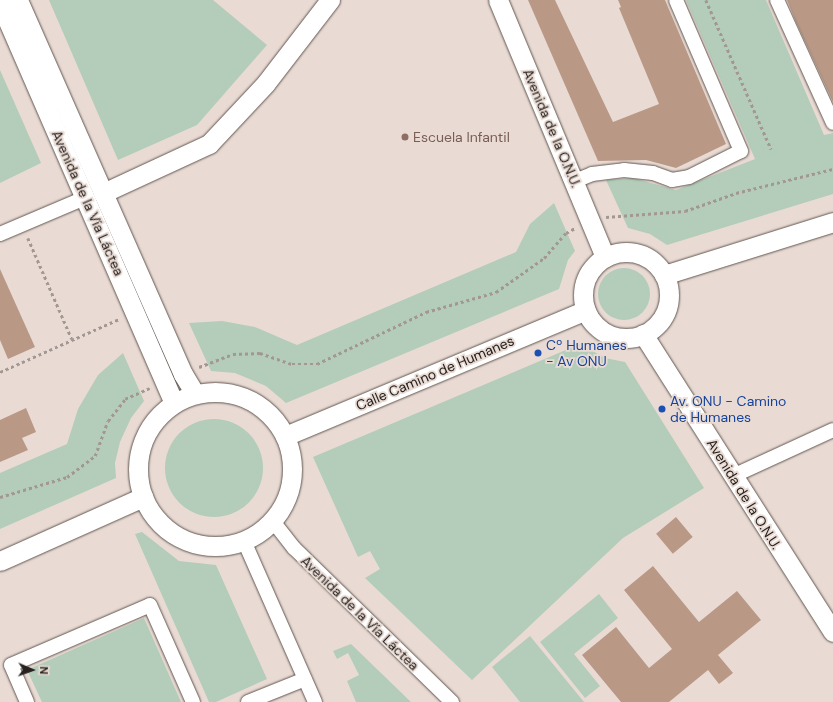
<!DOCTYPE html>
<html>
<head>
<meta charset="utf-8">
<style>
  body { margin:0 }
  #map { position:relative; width:833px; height:702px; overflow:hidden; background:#e9dbd4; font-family:"DM Sans",sans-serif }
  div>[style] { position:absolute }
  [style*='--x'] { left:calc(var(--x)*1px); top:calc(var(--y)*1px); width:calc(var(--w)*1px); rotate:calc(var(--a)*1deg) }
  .green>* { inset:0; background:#b4ccba }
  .round { border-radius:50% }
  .building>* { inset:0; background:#b99986; transform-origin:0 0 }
  .path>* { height:2.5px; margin-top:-1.25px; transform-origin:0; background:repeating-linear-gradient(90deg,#a29792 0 3px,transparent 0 6px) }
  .roads { filter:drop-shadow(0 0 1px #61564f) drop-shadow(0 0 1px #61564f) }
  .street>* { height:14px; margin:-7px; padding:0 7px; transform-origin:7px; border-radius:7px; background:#fff }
  .secondary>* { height:19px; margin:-9.5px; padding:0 9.5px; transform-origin:9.5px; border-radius:9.5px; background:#fff }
  .secondary>.ring { margin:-9.5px; padding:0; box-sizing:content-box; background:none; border:19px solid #fff; border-radius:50% }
  .dots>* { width:11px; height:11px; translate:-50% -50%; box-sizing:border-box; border:2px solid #e9dbd4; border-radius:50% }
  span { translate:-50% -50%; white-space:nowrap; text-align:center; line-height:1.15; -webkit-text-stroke:3.5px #e9dbd4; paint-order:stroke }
  .street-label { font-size:14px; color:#27221f }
  .education-label { font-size:14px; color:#785e54 }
  .left { translate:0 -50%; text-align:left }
  .transit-label { font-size:14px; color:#164399 }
  .north { position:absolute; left:12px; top:650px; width:40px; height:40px; -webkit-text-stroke:3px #e9dbd4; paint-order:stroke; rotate:92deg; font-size:11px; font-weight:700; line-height:16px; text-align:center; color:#27221f }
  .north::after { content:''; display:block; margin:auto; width:14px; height:18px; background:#27221f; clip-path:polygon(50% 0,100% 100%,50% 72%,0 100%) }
</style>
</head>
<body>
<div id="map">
  <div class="green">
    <div style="clip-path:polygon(49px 0,213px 0,267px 45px,197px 125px,118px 160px)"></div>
    <div style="clip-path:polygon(686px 0,766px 0,824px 135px,833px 133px,833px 194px,667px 245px,650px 234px,628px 228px,606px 180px,633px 178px,676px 190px,755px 159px)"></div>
    <div style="clip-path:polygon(0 70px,41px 163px,0 183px)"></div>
    <div style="clip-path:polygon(554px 203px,575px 251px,568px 260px,559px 289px,286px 403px,266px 386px,235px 373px,211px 371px,189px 323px,222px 321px,255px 327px,297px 345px,516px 252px,530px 224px)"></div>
    <div class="round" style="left:598px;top:268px;width:52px;height:52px"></div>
    <div style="clip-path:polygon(580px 344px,605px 358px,625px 362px,704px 488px,623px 538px,472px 680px,365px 578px,380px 569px,370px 551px,358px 557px,313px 457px)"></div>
    <div style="clip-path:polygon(123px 353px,144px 401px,131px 418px,120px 442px,115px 463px,116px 478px,0 529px,0 473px,67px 444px,78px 409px,98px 375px)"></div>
    <div class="round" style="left:165px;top:419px;width:98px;height:98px"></div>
    <div style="clip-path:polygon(142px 532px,179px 561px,216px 565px,267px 679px,216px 702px,209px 702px,135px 534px)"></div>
    <div style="clip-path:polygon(599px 594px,618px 618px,574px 654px,600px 686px,585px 698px,540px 642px)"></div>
    <div style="clip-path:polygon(144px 618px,181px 702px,42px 702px,27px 670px)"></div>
    <div style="clip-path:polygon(530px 636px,584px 702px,520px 702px,492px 667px)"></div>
    <div style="clip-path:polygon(351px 644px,411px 702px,356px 702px,347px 681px,359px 675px,348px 653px,337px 659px,333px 651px)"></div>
  </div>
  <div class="building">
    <div style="clip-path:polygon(528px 0,555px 0,613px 122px,659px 104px,619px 8px,621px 7px,618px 0,665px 0,726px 144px,676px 168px,646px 160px,598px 161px)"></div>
    <div style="clip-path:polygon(787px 0,833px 0,833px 102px,796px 22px)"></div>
    <div style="clip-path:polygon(0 269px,35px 347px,8px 359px,0 340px)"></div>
    <div style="clip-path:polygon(26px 408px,36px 432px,22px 438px,28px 450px,0 462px,0 420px)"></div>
    <div style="left:676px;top:517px;width:26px;height:26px;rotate:50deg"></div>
    <div style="clip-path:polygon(653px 566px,699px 622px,737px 591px,761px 620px,718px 655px,733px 673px,719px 684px,708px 670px,669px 702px,621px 702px,582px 655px,616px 627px,649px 668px,672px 649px,624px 590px)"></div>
  </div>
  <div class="path">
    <div style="--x:706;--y:0;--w:163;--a:66.4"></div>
    <div style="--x:606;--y:217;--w:79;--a:-4.3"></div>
    <div style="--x:685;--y:211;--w:54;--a:-19.4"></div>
    <div style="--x:736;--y:193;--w:100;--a:-13.9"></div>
    <div style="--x:28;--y:238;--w:110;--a:66.5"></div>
    <div style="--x:199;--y:367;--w:36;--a:-21"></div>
    <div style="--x:233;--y:354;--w:27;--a:-2"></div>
    <div style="--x:260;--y:353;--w:34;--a:19"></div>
    <div style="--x:292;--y:364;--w:25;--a:0"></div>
    <div style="--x:317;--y:364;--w:121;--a:-25.5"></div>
    <div style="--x:426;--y:312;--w:73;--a:-15.9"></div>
    <div style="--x:496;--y:292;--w:59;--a:-35.3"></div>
    <div style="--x:544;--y:258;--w:33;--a:-49"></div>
    <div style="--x:566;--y:233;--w:10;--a:-29"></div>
    <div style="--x:0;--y:372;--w:130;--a:-24"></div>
    <div style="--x:0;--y:497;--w:70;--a:-16.6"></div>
    <div style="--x:67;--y:477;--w:35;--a:-37"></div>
    <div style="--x:95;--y:456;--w:37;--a:-70"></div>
    <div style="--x:108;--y:421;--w:28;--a:-52"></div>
    <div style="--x:125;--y:399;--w:27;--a:-24"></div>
  </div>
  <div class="roads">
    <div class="street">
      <div style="--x:777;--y:0;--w:135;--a:65.5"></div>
      <div style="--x:575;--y:181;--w:18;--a:-22"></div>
      <div style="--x:592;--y:174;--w:32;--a:-7"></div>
      <div style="--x:624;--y:170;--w:29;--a:6"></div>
      <div style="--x:653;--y:173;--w:20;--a:20"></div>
      <div style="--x:672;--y:180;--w:17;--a:-10"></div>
      <div style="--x:689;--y:177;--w:58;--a:-26.6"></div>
      <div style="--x:741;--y:151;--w:164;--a:-113.3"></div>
      <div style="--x:0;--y:234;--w:92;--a:-23"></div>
      <div style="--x:733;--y:476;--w:110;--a:-24.7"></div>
      <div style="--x:272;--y:520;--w:36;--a:52"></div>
      <div style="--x:294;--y:548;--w:221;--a:44.3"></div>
      <div style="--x:244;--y:541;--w:176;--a:66.2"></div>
      <div style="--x:27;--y:702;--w:40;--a:-113.4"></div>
      <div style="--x:11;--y:665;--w:151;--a:-23.3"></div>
      <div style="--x:150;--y:605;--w:106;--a:66.1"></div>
      <div style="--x:248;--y:702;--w:61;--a:-22"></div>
    </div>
    <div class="secondary">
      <div style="--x:18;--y:0;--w:409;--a:66.2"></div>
      <div style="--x:183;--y:374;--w:23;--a:59"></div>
      <div style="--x:498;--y:0;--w:278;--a:67.4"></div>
      <div style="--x:0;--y:3;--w:436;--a:66.5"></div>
      <div style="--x:103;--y:193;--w:117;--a:-24.8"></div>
      <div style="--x:209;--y:144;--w:83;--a:-46.9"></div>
      <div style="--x:266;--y:83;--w:105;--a:-52.4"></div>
      <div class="ring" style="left:583px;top:252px;width:67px;height:67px"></div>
      <div style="--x:664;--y:275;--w:177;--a:-17.4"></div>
      <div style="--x:643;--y:334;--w:353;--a:57.5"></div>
      <div class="ring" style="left:138px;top:392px;width:135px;height:135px"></div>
      <div style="--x:285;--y:436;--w:326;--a:-22.7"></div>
      <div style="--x:0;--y:561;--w:157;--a:-24.1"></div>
    </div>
  </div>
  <div class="dots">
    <div style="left:405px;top:137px;background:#8d6e63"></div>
    <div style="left:538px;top:353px;background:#1a4fb4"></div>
    <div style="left:662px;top:409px;background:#1a4fb4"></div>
  </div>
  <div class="street-label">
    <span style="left:552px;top:128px;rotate:67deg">Avenida de la O.N.U.</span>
    <span style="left:88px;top:203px;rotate:66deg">Avenida de la Vía Láctea</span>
    <span style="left:435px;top:373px;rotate:-23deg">Calle Camino de Humanes</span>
    <span style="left:744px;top:494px;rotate:58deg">Avenida de la O.N.U.</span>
    <span style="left:360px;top:613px;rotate:44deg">Avenida de la Vía Láctea</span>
  </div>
  <div class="education-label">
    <span class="left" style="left:413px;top:137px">Escuela Infantil</span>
  </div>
  <div class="transit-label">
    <span class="left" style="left:546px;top:353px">Cº Humanes<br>- Av ONU</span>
    <span class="left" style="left:670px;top:409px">Av. ONU - Camino<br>de Humanes</span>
  </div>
  <div class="north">N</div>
</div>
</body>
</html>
